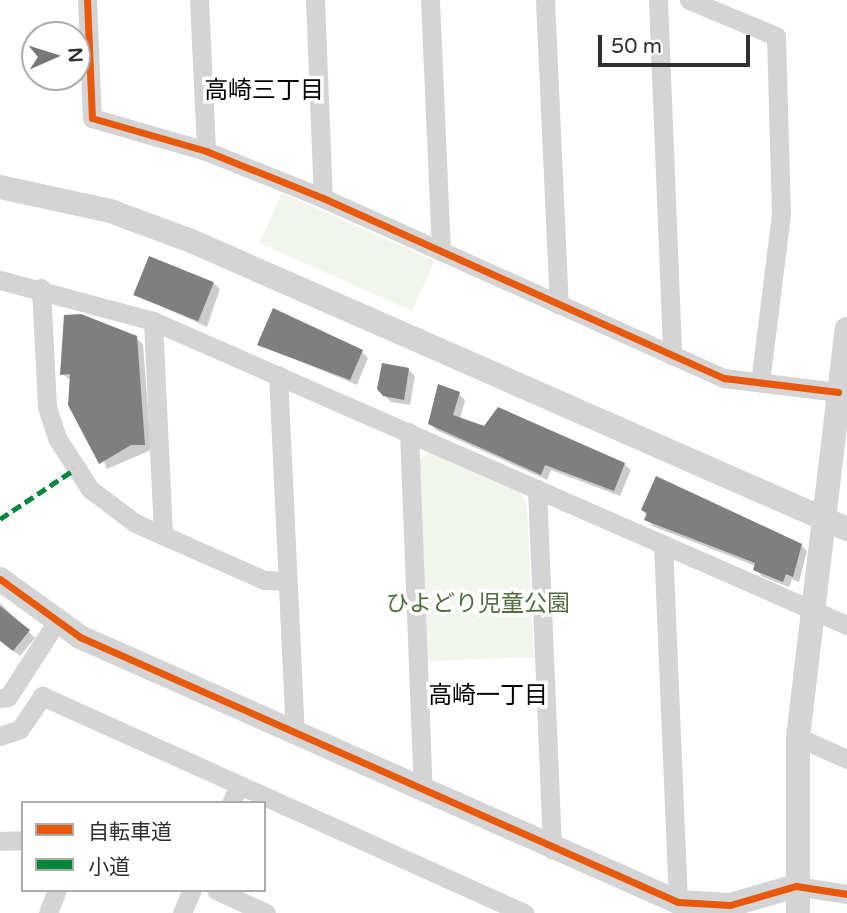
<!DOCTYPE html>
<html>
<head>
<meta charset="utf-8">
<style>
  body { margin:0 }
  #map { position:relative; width:847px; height:913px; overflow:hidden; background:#fff; font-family:"Varela Round","Noto Sans JP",sans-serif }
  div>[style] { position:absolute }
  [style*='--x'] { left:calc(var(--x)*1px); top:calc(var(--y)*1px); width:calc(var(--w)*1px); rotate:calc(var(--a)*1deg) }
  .green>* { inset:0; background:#f1f5ed; transform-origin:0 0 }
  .shadow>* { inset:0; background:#0003 }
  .building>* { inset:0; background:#7f7f7f; transform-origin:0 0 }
  .minor>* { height:19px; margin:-9.5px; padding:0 9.5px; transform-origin:9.5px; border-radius:9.5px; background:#d4d4d4 }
  .tertiary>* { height:24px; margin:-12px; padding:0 12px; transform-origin:12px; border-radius:12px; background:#d4d4d4 }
  .quiet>* { height:5px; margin-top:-2.5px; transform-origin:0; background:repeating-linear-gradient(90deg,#00873e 0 10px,transparent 0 15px) }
  .cycleway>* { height:7px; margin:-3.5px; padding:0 3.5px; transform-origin:3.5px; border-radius:3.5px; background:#e8590c }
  span { translate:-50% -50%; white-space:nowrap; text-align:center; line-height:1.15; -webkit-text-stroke:7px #fff; paint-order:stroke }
  .park-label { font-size:23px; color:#506c3d }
  .neighbourhood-label { font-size:24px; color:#000 }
  .legend { position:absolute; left:21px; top:801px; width:245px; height:91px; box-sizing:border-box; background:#fff; border:2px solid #acacac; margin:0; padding:9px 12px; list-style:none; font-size:21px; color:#303030 }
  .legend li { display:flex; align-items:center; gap:14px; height:35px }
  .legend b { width:35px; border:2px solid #acacac }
  .north { position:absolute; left:21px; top:21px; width:70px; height:70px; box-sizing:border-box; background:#fff; border:2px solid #acacac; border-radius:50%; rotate:87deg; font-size:19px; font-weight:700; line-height:28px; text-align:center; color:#303030 }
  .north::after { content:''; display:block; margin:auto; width:24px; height:32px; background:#787878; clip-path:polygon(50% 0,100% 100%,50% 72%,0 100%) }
  .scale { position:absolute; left:598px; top:35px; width:152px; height:32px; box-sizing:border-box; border:4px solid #303030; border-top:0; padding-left:9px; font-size:21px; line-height:24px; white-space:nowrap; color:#303030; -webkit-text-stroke:5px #fff; paint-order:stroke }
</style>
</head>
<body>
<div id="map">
  <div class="green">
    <div style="left:282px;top:193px;width:167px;height:55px;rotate:24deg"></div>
    <div style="clip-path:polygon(430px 452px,520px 492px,527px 505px,534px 657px,427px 661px,419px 459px)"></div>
  </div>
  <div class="shadow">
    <div style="clip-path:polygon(213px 283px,220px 289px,207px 327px,135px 294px)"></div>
    <div style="clip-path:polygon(136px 338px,143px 344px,151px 450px,107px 469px,71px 380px,62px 374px)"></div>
    <div style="clip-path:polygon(259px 344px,362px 352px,368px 358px,357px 385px)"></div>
    <div style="clip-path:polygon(409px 370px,415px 376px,410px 405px,391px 402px,384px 395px)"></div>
    <div style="clip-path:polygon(459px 394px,465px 400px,460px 419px,624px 464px,631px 470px,620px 496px,551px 470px,547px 480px,436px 430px,430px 423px)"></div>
    <div style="clip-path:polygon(643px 510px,801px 545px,807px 551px,799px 582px,792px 579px,789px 587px,761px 576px,756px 566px,652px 526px)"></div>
    <div style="clip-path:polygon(0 603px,35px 638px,20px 656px,0 640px)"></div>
  </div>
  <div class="building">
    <div style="left:149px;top:256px;width:70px;height:42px;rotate:22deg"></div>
    <div style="clip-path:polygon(273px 308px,363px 350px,350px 380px,257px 345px)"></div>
    <div style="clip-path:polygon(81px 314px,137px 336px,145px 445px,131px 445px,99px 464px,68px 405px,70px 374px,60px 375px,64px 315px)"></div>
    <div style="clip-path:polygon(382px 363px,409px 368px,404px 400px,383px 396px,377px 389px)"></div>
    <div style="clip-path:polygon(438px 384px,460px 392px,453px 415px,484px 426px,498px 407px,625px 463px,614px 491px,545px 465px,541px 475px,428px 424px)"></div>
    <div style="clip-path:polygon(656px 476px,802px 544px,793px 577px,786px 574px,783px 582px,753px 570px,755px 563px,644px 520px,647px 513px,641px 510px)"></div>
    <div style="clip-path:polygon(0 606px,30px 630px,13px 651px,0 641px)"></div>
  </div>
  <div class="minor">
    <div style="--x:87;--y:0;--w:118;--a:87.6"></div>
    <div style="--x:92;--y:118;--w:119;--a:16.1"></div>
    <div style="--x:206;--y:151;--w:126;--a:21.9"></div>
    <div style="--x:323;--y:198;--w:440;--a:24.2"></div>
    <div style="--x:724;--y:378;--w:115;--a:7"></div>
    <div style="--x:199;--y:0;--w:151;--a:87.3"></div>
    <div style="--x:315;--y:0;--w:198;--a:87.7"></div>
    <div style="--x:430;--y:0;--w:252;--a:87.5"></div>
    <div style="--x:545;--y:0;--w:305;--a:87.4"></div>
    <div style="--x:658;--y:0;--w:356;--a:87.7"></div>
    <div style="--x:689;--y:0;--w:94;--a:22.5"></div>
    <div style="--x:776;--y:36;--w:178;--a:88.4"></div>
    <div style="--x:781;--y:214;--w:170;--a:97.1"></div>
    <div style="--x:0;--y:280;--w:158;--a:15"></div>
    <div style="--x:153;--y:321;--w:758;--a:23.66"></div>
    <div style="--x:41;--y:288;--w:119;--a:87.1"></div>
    <div style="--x:47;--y:407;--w:33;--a:72"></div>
    <div style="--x:57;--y:438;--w:61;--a:57.1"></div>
    <div style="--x:90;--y:489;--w:56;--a:37.1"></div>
    <div style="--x:135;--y:523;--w:141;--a:23.8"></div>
    <div style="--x:264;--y:580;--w:23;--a:2"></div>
    <div style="--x:153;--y:321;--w:215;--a:87.3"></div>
    <div style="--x:278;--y:375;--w:359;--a:87.3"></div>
    <div style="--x:409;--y:432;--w:358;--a:87.8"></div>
    <div style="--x:537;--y:489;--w:361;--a:87.6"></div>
    <div style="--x:663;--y:544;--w:358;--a:87.6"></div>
    <div style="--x:0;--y:698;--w:8;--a:-7"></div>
    <div style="--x:8;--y:697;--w:87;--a:-57.2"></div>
    <div style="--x:0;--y:736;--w:21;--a:-19"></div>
    <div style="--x:20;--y:729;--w:40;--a:-56"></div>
    <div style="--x:42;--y:696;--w:529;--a:24.24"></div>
    <div style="--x:798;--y:737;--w:54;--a:24.2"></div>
    <div style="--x:231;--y:803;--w:20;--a:-66"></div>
    <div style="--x:0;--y:841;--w:23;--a:-2"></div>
    <div style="--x:796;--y:886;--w:52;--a:8.9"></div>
    <div style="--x:216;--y:890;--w:55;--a:24.7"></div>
    <div style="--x:48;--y:913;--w:25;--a:-69"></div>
    <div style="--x:182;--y:913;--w:25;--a:-67"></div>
  </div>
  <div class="tertiary">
    <div style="--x:0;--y:187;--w:113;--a:12.3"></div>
    <div style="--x:110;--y:211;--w:84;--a:20.2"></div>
    <div style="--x:189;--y:240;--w:719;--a:23.71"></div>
    <div style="--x:0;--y:579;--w:99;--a:35.9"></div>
    <div style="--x:80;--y:637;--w:654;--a:23.9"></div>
    <div style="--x:678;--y:902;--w:52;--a:3.3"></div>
    <div style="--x:730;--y:905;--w:69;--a:-16.1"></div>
    <div style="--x:798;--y:913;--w:176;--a:-90"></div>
    <div style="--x:798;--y:737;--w:411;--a:-83.2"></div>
  </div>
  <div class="quiet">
    <div style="--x:0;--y:519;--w:90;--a:-33.7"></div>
  </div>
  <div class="cycleway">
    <div style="--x:87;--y:0;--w:118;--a:87.6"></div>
    <div style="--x:92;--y:118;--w:119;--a:16.1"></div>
    <div style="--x:206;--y:151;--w:126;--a:21.9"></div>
    <div style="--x:323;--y:198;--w:440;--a:24.2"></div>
    <div style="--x:724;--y:378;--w:115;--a:7"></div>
    <div style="--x:0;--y:579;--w:99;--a:35.9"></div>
    <div style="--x:80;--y:637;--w:654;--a:23.9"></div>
    <div style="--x:678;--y:902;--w:52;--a:3.3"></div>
    <div style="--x:730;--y:905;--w:69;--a:-16.1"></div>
    <div style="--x:796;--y:886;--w:52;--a:8.9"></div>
  </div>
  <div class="park-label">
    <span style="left:478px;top:604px">ひよどり児童公園</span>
  </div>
  <div class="neighbourhood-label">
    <span style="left:264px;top:91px">高崎三丁目</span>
    <span style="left:488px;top:696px">高崎一丁目</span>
  </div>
  <ul class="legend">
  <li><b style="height:9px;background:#e8590c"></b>自転車道</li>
  <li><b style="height:9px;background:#00873e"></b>小道</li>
  </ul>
  <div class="north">N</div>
  <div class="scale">50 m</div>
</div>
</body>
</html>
